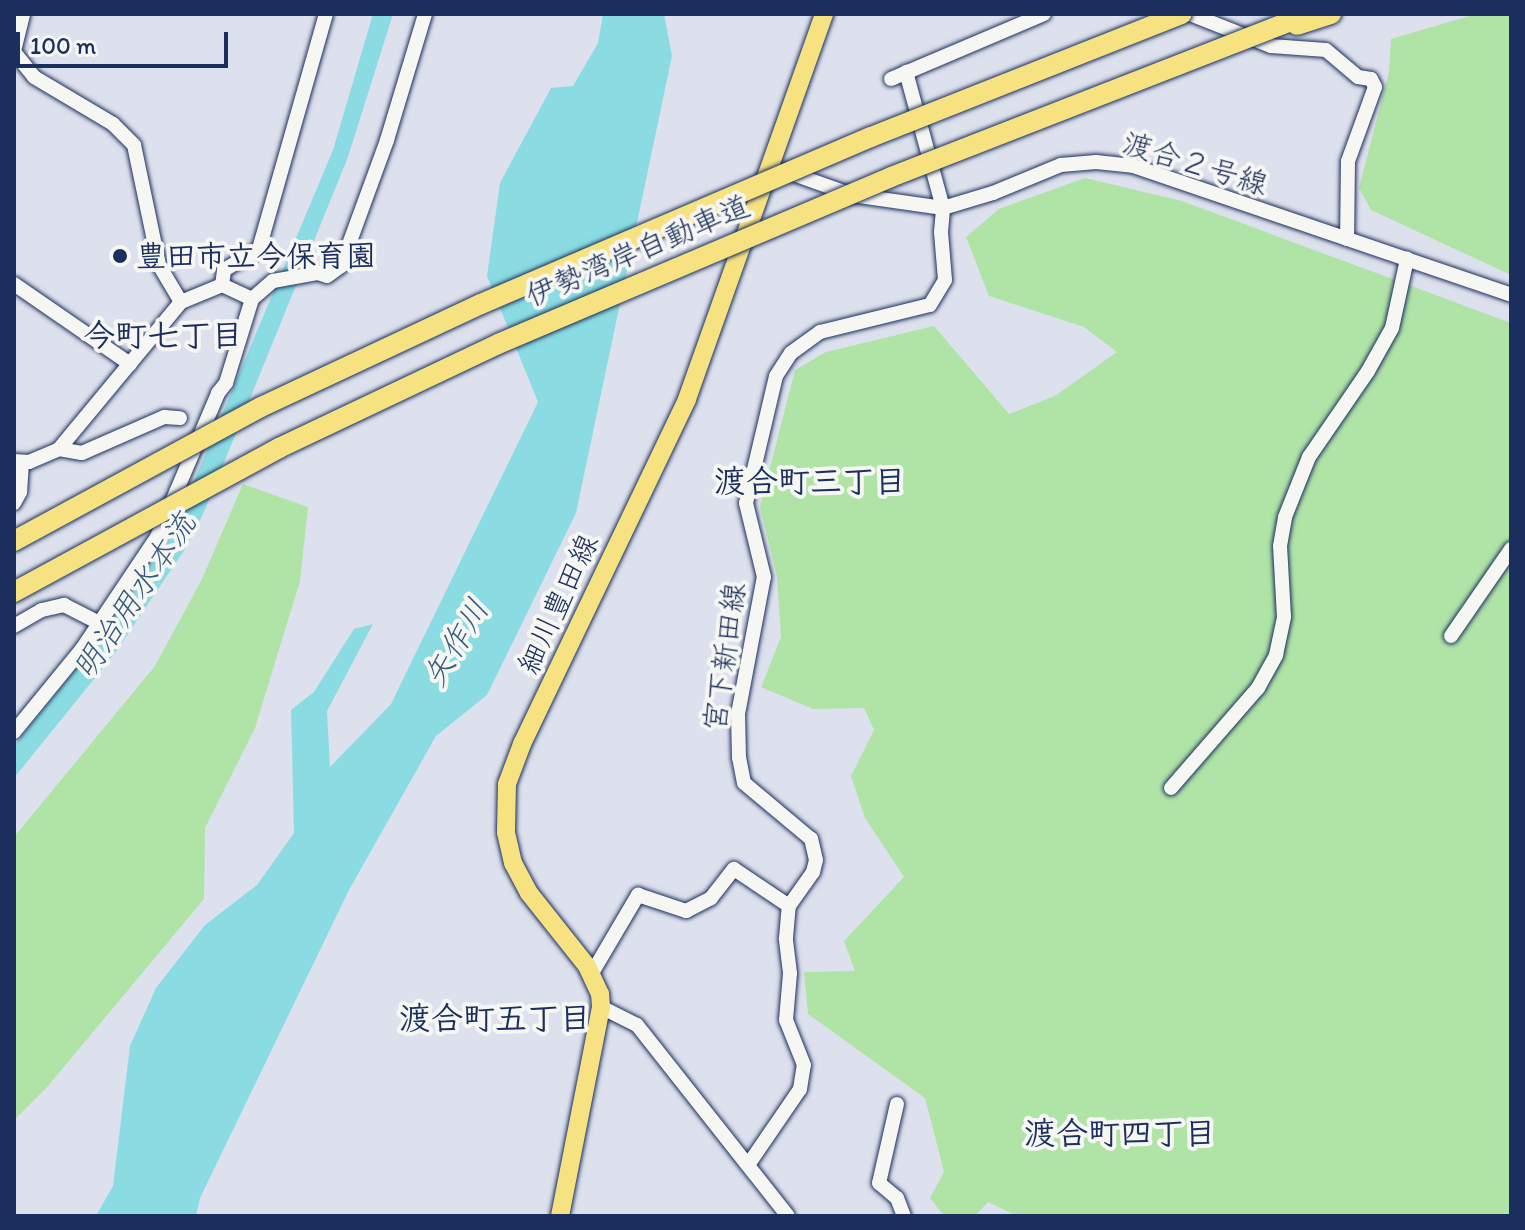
<!DOCTYPE html>
<html>
<head>
<meta charset="utf-8">
<style>
  body { margin:0 }
  #map { position:relative; width:1525px; height:1230px; overflow:hidden; background:#dde1ed; font-family:Itim,"Klee One",sans-serif }
  div>[style] { position:absolute }
  [style*='--x'] { left:calc(var(--x)*1px); top:calc(var(--y)*1px); width:calc(var(--w)*1px); rotate:calc(var(--a)*1deg) }
  .green>* { inset:0; background:#afe4a6 }
  .water>* { inset:0; background:#8adce2 }
  .roads { filter:drop-shadow(0 0 2px #1b2f5e) drop-shadow(0 0 2px #1b2f5e) }
  .minor>* { height:14px; margin:-7px; padding:0 7px; transform-origin:7px; border-radius:7px; background:#f6f6f2 }
  .major>* { height:18px; margin:-9px; padding:0 9px; transform-origin:9px; border-radius:9px; background:#f7e281 }
  .bridges { filter:drop-shadow(0 0 2px #1b2f5e) drop-shadow(0 0 2px #1b2f5e) }
  .highway-bridge>* { height:20px; margin:-10px; padding:0 10px; transform-origin:10px; border-radius:10px; background:#f7e281 }
  .dots>* { width:22px; height:22px; translate:-50% -50%; box-sizing:border-box; border:4px solid #f6f6f2; border-radius:50% }
  span { translate:-50% -50%; white-space:nowrap; text-align:center; line-height:1.15; -webkit-text-stroke:8px #f6f6f2; paint-order:stroke }
  .street-label { font-size:30px; color:#1b2f5e }
  .poi-label { font-size:30px; color:#1b2f5e; font-weight:700 }
  .left { translate:0 -50%; text-align:left }
  .neighbourhood-label { font-size:32px; color:#1b2f5e; font-weight:700 }
  .water-label { font-size:32px; color:#375a7f; font-style:italic }
  .frame { position:absolute; inset:0; border:16px solid #1b2f5e; pointer-events:none }
  .scale { position:absolute; left:16px; top:32px; width:212px; height:36px; box-sizing:border-box; border:4px solid #1b2f5e; border-top:0; padding-left:10px; font-size:24px; line-height:28px; white-space:nowrap; color:#1b2f5e; -webkit-text-stroke:6px #f6f6f2; paint-order:stroke }
</style>
</head>
<body>
<div id="map">
  <div class="green">
    <div style="clip-path:polygon(1476px 14px,1511px 14px,1511px 275px,1371px 210px,1359px 188px,1389px 72px,1391px 39px)"></div>
    <div style="clip-path:polygon(1085px 178px,1182px 201px,1511px 323px,1511px 1216px,1017px 1216px,988px 1202px,975px 1216px,944px 1216px,930px 1198px,944px 1172px,925px 1098px,808px 1014px,804px 972px,855px 971px,844px 941px,904px 877px,865px 818px,851px 776px,874px 730px,864px 708px,813px 709px,761px 687px,781px 637px,777px 576px,760px 507px,795px 370px,826px 352px,934px 326px,1009px 414px,1055px 396px,1117px 352px,1084px 327px,989px 296px,966px 237px,999px 209px)"></div>
    <div style="clip-path:polygon(243px 484px,308px 507px,300px 581px,255px 728px,205px 828px,204px 899px,48px 1086px,14px 1120px,14px 837px,155px 666px,202px 579px)"></div>
  </div>
  <div class="water">
    <div style="clip-path:polygon(373px 14px,393px 14px,348px 157px,204px 512px,185px 549px,115px 653px,14px 778px,14px 746px,98px 641px,167px 540px,184px 505px,333px 150px)"></div>
    <div style="clip-path:polygon(603px 14px,664px 14px,672px 56px,576px 513px,487px 695px,436px 736px,349px 890px,200px 1198px,196px 1216px,96px 1216px,113px 1186px,130px 1046px,156px 988px,205px 925px,257px 885px,294px 833px,291px 710px,314px 692px,354px 629px,373px 624px,327px 711px,330px 767px,391px 704px,538px 402px,487px 276px,500px 183px,551px 88px,573px 86px,598px 43px)"></div>
  </div>
  <div class="roads">
    <div class="minor">
      <div style="--x:1190;--y:14;--w:87;--a:21.6"></div>
      <div style="--x:1271;--y:46;--w:55;--a:4.2"></div>
      <div style="--x:1326;--y:50;--w:42;--a:40.2"></div>
      <div style="--x:1358;--y:77;--w:13;--a:9"></div>
      <div style="--x:1371;--y:79;--w:9;--a:63"></div>
      <div style="--x:1375;--y:87;--w:79;--a:110"></div>
      <div style="--x:1348;--y:161;--w:78;--a:90.7"></div>
      <div style="--x:14;--y:51;--w:38;--a:-76"></div>
      <div style="--x:14;--y:52;--w:32;--a:51"></div>
      <div style="--x:34;--y:77;--w:92;--a:30.7"></div>
      <div style="--x:113;--y:124;--w:30;--a:45"></div>
      <div style="--x:134;--y:145;--w:123;--a:78.2"></div>
      <div style="--x:159;--y:265;--w:43;--a:59.3"></div>
      <div style="--x:891;--y:79;--w:166;--a:-23"></div>
      <div style="--x:785;--y:171;--w:71;--a:19.7"></div>
      <div style="--x:852;--y:195;--w:92;--a:8.1"></div>
      <div style="--x:943;--y:208;--w:52;--a:-16.7"></div>
      <div style="--x:993;--y:193;--w:74;--a:-22.4"></div>
      <div style="--x:1061;--y:165;--w:35;--a:-5"></div>
      <div style="--x:1096;--y:162;--w:37;--a:6"></div>
      <div style="--x:1133;--y:166;--w:399;--a:18.8"></div>
      <div style="--x:14;--y:284;--w:141;--a:34.6"></div>
      <div style="--x:222;--y:285;--w:15;--a:-82"></div>
      <div style="--x:224;--y:270;--w:41;--a:-31"></div>
      <div style="--x:259;--y:249;--w:244;--a:-74.1"></div>
      <div style="--x:59;--y:449;--w:23;--a:10"></div>
      <div style="--x:82;--y:453;--w:90;--a:-23.7"></div>
      <div style="--x:164;--y:417;--w:16;--a:4"></div>
      <div style="--x:14;--y:461;--w:15;--a:4"></div>
      <div style="--x:29;--y:462;--w:33;--a:-23"></div>
      <div style="--x:59;--y:449;--w:191;--a:-50.3"></div>
      <div style="--x:181;--y:302;--w:44;--a:-22.5"></div>
      <div style="--x:222;--y:285;--w:33;--a:25"></div>
      <div style="--x:252;--y:299;--w:28;--a:-41"></div>
      <div style="--x:273;--y:281;--w:46;--a:-10.1"></div>
      <div style="--x:318;--y:273;--w:9;--a:18"></div>
      <div style="--x:327;--y:276;--w:17;--a:-36"></div>
      <div style="--x:341;--y:266;--w:134;--a:-69.9"></div>
      <div style="--x:387;--y:140;--w:132;--a:-73.2"></div>
      <div style="--x:14;--y:503;--w:13;--a:-61"></div>
      <div style="--x:20;--y:492;--w:30;--a:-86"></div>
      <div style="--x:14;--y:626;--w:32;--a:-30"></div>
      <div style="--x:42;--y:610;--w:23;--a:-13"></div>
      <div style="--x:64;--y:605;--w:39;--a:27"></div>
      <div style="--x:1451;--y:636;--w:106;--a:-55.4"></div>
      <div style="--x:14;--y:732;--w:107;--a:-50.7"></div>
      <div style="--x:82;--y:649;--w:135;--a:-56.2"></div>
      <div style="--x:157;--y:537;--w:156;--a:-67"></div>
      <div style="--x:218;--y:393;--w:13;--a:-51"></div>
      <div style="--x:226;--y:383;--w:88;--a:-72.8"></div>
      <div style="--x:1171;--y:788;--w:133;--a:-49"></div>
      <div style="--x:1258;--y:688;--w:38;--a:-61"></div>
      <div style="--x:1276;--y:655;--w:39;--a:-78"></div>
      <div style="--x:1284;--y:617;--w:71;--a:-93.2"></div>
      <div style="--x:1280;--y:546;--w:29;--a:-80"></div>
      <div style="--x:1285;--y:517;--w:65;--a:-68.2"></div>
      <div style="--x:1309;--y:457;--w:104;--a:-55.5"></div>
      <div style="--x:1368;--y:371;--w:49;--a:-60.8"></div>
      <div style="--x:1392;--y:328;--w:71;--a:-77.7"></div>
      <div style="--x:592;--y:973;--w:91;--a:-59.5"></div>
      <div style="--x:638;--y:895;--w:51;--a:18.4"></div>
      <div style="--x:686;--y:911;--w:28;--a:-27"></div>
      <div style="--x:711;--y:898;--w:37;--a:-52"></div>
      <div style="--x:734;--y:869;--w:66;--a:33.9"></div>
      <div style="--x:601;--y:1007;--w:40;--a:26.6"></div>
      <div style="--x:637;--y:1025;--w:243;--a:51.7"></div>
      <div style="--x:897;--y:1104;--w:81;--a:102.8"></div>
      <div style="--x:879;--y:1183;--w:23;--a:40"></div>
      <div style="--x:897;--y:1198;--w:19;--a:69"></div>
      <div style="--x:748;--y:1165;--w:92;--a:-55.6"></div>
      <div style="--x:800;--y:1089;--w:24;--a:-81"></div>
      <div style="--x:804;--y:1065;--w:48;--a:-111.8"></div>
      <div style="--x:786;--y:1020;--w:47;--a:-85.1"></div>
      <div style="--x:790;--y:973;--w:35;--a:-97"></div>
      <div style="--x:786;--y:938;--w:32;--a:-85"></div>
      <div style="--x:789;--y:906;--w:42;--a:-54.8"></div>
      <div style="--x:813;--y:872;--w:12;--a:-76"></div>
      <div style="--x:816;--y:860;--w:22;--a:-103"></div>
      <div style="--x:811;--y:839;--w:87;--a:-140.1"></div>
      <div style="--x:744;--y:783;--w:25;--a:-101"></div>
      <div style="--x:739;--y:758;--w:44;--a:-91.3"></div>
      <div style="--x:738;--y:714;--w:139;--a:-79.3"></div>
      <div style="--x:764;--y:577;--w:76;--a:-103.7"></div>
      <div style="--x:746;--y:503;--w:130;--a:-76.7"></div>
      <div style="--x:776;--y:376;--w:27;--a:-57"></div>
      <div style="--x:791;--y:353;--w:36;--a:-36"></div>
      <div style="--x:820;--y:332;--w:113;--a:-13.8"></div>
      <div style="--x:930;--y:305;--w:29;--a:-59"></div>
      <div style="--x:945;--y:280;--w:48;--a:-94.8"></div>
      <div style="--x:941;--y:232;--w:24;--a:-85"></div>
      <div style="--x:943;--y:208;--w:141;--a:-105.2"></div>
    </div>
    <div class="major">
      <div style="--x:560;--y:1216;--w:213;--a:-78.9"></div>
      <div style="--x:601;--y:1007;--w:13;--a:-94"></div>
      <div style="--x:600;--y:994;--w:31;--a:-115"></div>
      <div style="--x:587;--y:966;--w:93;--a:-128.5"></div>
      <div style="--x:529;--y:893;--w:34;--a:-118"></div>
      <div style="--x:513;--y:863;--w:32;--a:-103"></div>
      <div style="--x:506;--y:832;--w:48;--a:-88.8"></div>
      <div style="--x:507;--y:784;--w:43;--a:-69.4"></div>
      <div style="--x:522;--y:744;--w:382;--a:-64.4"></div>
      <div style="--x:687;--y:399;--w:409;--a:-70.4"></div>
    </div>
  </div>
  <div class="bridges">
    <div class="highway-bridge">
      <div style="--x:1297;--y:25;--w:36;--a:-18"></div>
      <div style="--x:14;--y:541;--w:281;--a:-28.5"></div>
      <div style="--x:261;--y:407;--w:243;--a:-25.1"></div>
      <div style="--x:481;--y:304;--w:424;--a:-23.2"></div>
      <div style="--x:871;--y:137;--w:334;--a:-21.6"></div>
      <div style="--x:14;--y:592;--w:302;--a:-28.5"></div>
      <div style="--x:279;--y:448;--w:242;--a:-25.4"></div>
      <div style="--x:498;--y:344;--w:427;--a:-23"></div>
      <div style="--x:891;--y:177;--w:448;--a:-21.3"></div>
    </div>
  </div>
  <div class="dots">
    <div style="left:120px;top:256px;background:#1b2f5e"></div>
  </div>
  <div class="street-label">
    <span style="left:1195px;top:164px;rotate:17deg">渡合２号線</span>
    <span style="left:638px;top:251px;rotate:-23deg">伊勢湾岸自動車道</span>
    <span style="left:558px;top:604px;rotate:-65deg">細川豊田線</span>
    <span style="left:725px;top:657px;rotate:-82deg">宮下新田線</span>
  </div>
  <div class="poi-label">
    <span class="left" style="left:136px;top:256px">豊田市立今保育園</span>
  </div>
  <div class="neighbourhood-label">
    <span style="left:163px;top:335px">今町七丁目</span>
    <span style="left:810px;top:481px">渡合町三丁目</span>
    <span style="left:495px;top:1018px">渡合町五丁目</span>
    <span style="left:1120px;top:1133px">渡合町四丁目</span>
  </div>
  <div class="water-label">
    <span style="left:134px;top:596px;rotate:-56deg">明治用水本流</span>
    <span style="left:456px;top:643px;rotate:-59deg">矢作川</span>
  </div>
  <div class="frame"></div>
  <div class="scale">100 m</div>
</div>
</body>
</html>
